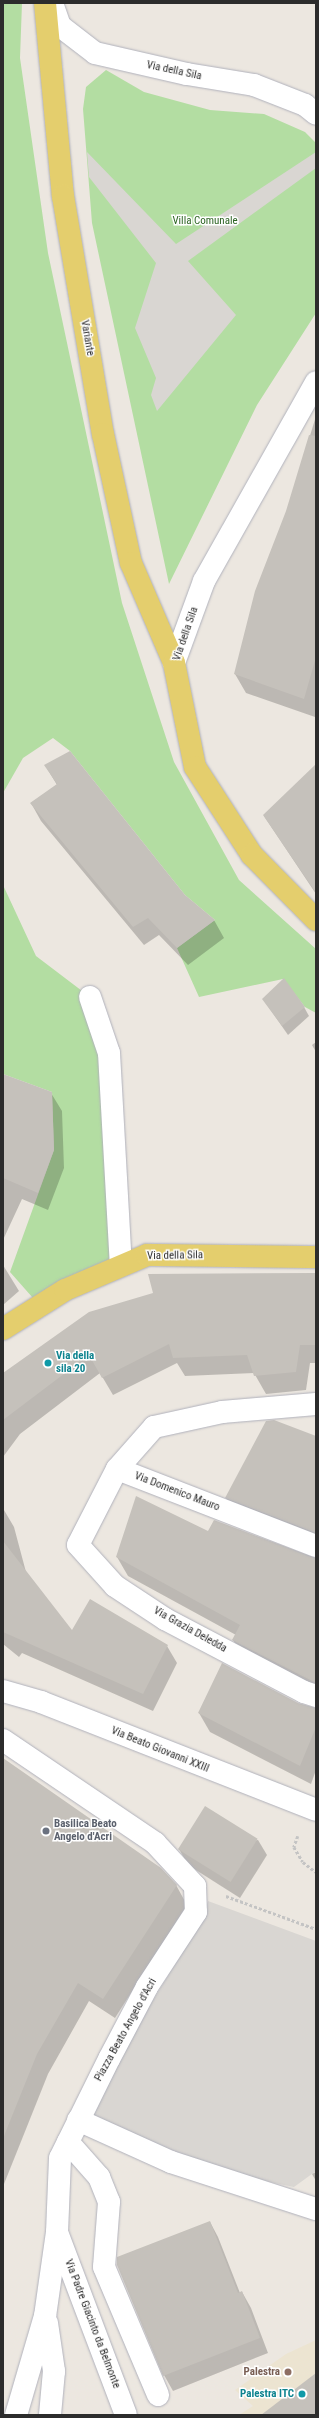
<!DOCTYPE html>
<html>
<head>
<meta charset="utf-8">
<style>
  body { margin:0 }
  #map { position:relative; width:319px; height:2418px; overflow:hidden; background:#ece7e0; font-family:"Roboto Condensed",sans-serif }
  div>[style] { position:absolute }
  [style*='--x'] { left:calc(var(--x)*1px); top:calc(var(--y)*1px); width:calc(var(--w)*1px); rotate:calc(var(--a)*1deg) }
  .education>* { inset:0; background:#ece4d1 }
  .green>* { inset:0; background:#b3dda2 }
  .plaza>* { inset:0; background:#d9d6d2 }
  .shadow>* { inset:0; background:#0003 }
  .building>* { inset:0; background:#c5c1bb; transform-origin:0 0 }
  .path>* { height:2.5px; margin-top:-1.25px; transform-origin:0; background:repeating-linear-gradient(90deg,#c4c4c4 0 3px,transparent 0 5px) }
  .roads { filter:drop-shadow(0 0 1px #b0b1bb) drop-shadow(0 0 1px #b0b1bb) }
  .minor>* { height:22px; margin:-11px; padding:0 11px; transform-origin:11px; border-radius:11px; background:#fff }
  .major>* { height:22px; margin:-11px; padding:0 11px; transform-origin:11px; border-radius:11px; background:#e4ce6d }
  .dots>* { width:11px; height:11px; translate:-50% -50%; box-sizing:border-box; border:2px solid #fff; border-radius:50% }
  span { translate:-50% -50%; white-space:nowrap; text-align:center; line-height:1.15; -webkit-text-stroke:3px #fff; paint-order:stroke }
  .street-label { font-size:11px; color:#2c2c2c }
  .park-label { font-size:11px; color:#2c6322 }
  .culture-label { font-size:11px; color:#0d838f; font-weight:700 }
  .left { translate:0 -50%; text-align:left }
  .right { translate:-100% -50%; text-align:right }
  .worship-label { font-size:11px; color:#5b616d; font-weight:700 }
  .education-label { font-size:11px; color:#785e54; font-weight:700 }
  .frame { position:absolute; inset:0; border:4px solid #2c2c2c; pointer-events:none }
</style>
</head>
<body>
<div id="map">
  <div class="education">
    <div style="clip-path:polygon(316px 2340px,316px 2415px,239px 2415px,253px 2406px,235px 2390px,286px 2354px)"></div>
  </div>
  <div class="green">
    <div style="clip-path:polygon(3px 3px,22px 3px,20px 58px,48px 253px,122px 603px,174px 762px,239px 880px,316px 949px,316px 1013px,305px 1007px,283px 979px,199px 997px,177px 948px,215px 920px,185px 895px,70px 751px,53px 738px,23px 758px,3px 793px)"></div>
    <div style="clip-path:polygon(106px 70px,144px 92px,210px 110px,264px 114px,305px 132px,316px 143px,316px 313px,257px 405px,169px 584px,92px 223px,83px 109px,86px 87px)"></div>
    <div style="clip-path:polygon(3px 885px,36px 956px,90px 997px,109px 1053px,121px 1266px,40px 1306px,10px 1272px,54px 1150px,52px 1092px,3px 1074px)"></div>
  </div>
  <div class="plaza">
    <div style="clip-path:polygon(87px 152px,176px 244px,316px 152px,316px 168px,188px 261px,236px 315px,157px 411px,151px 395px,156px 378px,135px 328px,156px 263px,89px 177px)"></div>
    <div style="clip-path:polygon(208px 1901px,316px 1941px,316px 2171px,294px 2187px,171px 2162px,91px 2115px,144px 2015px,199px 1925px)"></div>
  </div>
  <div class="shadow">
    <div style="clip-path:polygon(316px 416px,316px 714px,315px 717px,246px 693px,235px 674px,256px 591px,287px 511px)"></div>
    <div style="clip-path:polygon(45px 765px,184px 895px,214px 920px,224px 938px,188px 965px,159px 935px,144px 945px,41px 821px,31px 803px,57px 785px)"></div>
    <div style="clip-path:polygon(316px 783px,316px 894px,264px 816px)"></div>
    <div style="clip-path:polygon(263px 999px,304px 1007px,309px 1016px,288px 1035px)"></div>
    <div style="clip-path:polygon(316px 1042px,316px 1052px,312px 1045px)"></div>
    <div style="clip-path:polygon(3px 1075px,51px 1093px,62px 1111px,64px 1168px,48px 1210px,22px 1199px,3px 1240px)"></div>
    <div style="clip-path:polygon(3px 1265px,19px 1291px,3px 1305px)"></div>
    <div style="clip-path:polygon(316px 1274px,316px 1363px,310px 1363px,306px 1390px,266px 1394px,254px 1373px,185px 1376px,177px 1363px,113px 1395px,100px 1373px,20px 1434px,3px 1457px,3px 1374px)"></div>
    <div style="clip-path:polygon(316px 1437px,316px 1547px,237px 1517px,226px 1498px)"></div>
    <div style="clip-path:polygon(4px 1510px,14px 1527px,26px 1572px,72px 1632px,167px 1646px,177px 1663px,153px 1711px,22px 1653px,19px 1657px,3px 1644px)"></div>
    <div style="clip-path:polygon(208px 1532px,316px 1559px,316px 1695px,245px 1659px,233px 1640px,236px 1635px,128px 1576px,117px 1557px)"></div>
    <div style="clip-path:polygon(300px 1705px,316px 1709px,316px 1770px,311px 1784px,210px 1732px,199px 1713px)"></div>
    <div style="clip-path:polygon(3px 1761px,160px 1868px,176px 1885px,187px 1905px,115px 2018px,89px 2001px,48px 2074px,4px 2184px,3px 2194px)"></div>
    <div style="clip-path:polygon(258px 1840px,267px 1855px,240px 1898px,188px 1865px,179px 1849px)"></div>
    <div style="clip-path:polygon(316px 2172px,316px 2181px,312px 2174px)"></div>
    <div style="clip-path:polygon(210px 2222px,218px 2237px,240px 2293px,242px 2292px,251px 2308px,268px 2353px,173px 2391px,164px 2375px)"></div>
  </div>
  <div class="building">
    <div style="clip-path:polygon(309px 435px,316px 436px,316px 657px,304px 699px,234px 674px,255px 591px,286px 511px)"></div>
    <div style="clip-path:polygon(70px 751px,185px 895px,215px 920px,177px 948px,148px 918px,133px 927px,30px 803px,57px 784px,44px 765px)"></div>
    <div style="clip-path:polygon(316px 764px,316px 893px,263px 815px)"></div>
    <div style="clip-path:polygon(284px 978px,305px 1007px,282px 1026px,262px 999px)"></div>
    <div style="clip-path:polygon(3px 1074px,52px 1092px,54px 1150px,38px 1193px,3px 1178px)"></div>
    <div style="clip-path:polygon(316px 1273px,316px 1345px,300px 1345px,296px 1372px,254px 1376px,247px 1355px,173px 1358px,169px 1344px,102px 1378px,89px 1355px,3px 1420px,3px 1373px,89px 1312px,153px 1293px,148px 1274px)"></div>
    <div style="clip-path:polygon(274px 1420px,316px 1436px,316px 1533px,225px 1498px,266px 1421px)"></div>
    <div style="clip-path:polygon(136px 1496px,208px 1531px,214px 1520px,316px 1558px,316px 1683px,232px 1640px,240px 1625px,116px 1557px)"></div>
    <div style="clip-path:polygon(3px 1541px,72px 1630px,90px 1599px,168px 1645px,143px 1694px,3px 1632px)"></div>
    <div style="clip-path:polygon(222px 1663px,298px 1703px,316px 1708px,316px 1727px,300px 1766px,198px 1713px)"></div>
    <div style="clip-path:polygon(3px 1758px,161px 1868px,177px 1885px,103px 1999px,78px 1983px,37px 2054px,4px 2136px)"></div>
    <div style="left:205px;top:1806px;width:62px;height:51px;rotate:32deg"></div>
    <div style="clip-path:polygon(210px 2221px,238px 2293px,242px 2291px,260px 2338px,163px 2376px,117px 2265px,117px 2257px)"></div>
    <div style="clip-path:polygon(316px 2373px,316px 2415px,261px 2415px)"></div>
  </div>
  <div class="path">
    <div style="--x:298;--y:1836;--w:12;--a:110"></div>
    <div style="--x:294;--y:1847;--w:17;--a:59"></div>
    <div style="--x:303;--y:1862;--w:16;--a:38"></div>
    <div style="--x:226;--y:1896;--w:96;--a:20.1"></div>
  </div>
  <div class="roads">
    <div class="minor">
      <div style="--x:52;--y:3;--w:24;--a:71"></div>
      <div style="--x:60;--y:26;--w:44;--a:37.6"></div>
      <div style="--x:95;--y:53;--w:94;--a:12.9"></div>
      <div style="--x:187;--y:74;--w:68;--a:9.3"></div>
      <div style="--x:254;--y:85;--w:55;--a:21.4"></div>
      <div style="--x:305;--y:105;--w:14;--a:39"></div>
      <div style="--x:174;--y:663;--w:87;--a:-69.9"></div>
      <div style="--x:204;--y:581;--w:228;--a:-60.6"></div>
      <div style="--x:90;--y:997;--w:59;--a:71.3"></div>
      <div style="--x:109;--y:1053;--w:213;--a:86.8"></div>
      <div style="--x:117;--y:1469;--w:56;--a:-48.6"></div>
      <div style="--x:154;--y:1427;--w:70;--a:-12.4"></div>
      <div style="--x:222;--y:1412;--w:94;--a:-4.9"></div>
      <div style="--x:316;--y:1546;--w:213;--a:-158.8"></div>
      <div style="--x:117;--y:1469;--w:85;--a:117.2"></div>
      <div style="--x:78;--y:1545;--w:55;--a:47.9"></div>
      <div style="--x:115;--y:1586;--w:60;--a:33.4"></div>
      <div style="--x:165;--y:1619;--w:157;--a:27.7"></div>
      <div style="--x:304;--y:1692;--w:13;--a:18"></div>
      <div style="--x:3;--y:1691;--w:40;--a:16"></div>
      <div style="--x:41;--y:1702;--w:295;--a:21.4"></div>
      <div style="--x:3;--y:1740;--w:184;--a:34.1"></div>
      <div style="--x:155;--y:1843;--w:59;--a:47.1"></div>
      <div style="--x:195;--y:1886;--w:26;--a:88"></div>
      <div style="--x:196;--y:1912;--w:90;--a:123.2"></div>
      <div style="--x:147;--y:1987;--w:81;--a:117.8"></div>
      <div style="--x:109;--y:2059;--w:110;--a:116.3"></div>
      <div style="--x:60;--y:2158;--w:74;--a:92.3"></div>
      <div style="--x:57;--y:2232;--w:85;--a:98.1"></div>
      <div style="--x:45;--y:2316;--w:103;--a:106.3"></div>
      <div style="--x:78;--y:2120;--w:102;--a:24.3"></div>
      <div style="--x:171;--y:2162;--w:152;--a:18"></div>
      <div style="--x:68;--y:2142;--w:47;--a:48.5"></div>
      <div style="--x:99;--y:2177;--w:27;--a:68"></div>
      <div style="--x:109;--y:2202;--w:65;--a:94.4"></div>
      <div style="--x:104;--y:2267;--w:139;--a:67.1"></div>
      <div style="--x:58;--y:2235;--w:192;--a:69.3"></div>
      <div style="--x:47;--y:2323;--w:49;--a:81.7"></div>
      <div style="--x:54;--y:2371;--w:44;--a:95.2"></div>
    </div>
    <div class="major">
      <div style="--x:45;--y:3;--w:194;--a:84.7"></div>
      <div style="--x:63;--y:196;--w:241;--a:80.5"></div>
      <div style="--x:103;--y:434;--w:132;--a:77.8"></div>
      <div style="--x:131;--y:563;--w:109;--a:66.7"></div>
      <div style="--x:174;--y:663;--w:106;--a:78.6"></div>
      <div style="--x:195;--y:767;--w:105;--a:57.1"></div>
      <div style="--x:252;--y:855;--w:91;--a:45.4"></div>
      <div style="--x:3;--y:1329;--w:73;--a:-32.2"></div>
      <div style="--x:65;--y:1290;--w:89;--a:-23.1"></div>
      <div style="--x:147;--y:1255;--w:169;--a:0.7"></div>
    </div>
  </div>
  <div class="dots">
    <div style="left:48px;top:1363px;background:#0f9aa8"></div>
    <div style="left:46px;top:1831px;background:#6b7280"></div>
    <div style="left:288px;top:2372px;background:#8d6e63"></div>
    <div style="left:302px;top:2394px;background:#0f9aa8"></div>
  </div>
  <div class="street-label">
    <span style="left:174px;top:71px;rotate:12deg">Via della Sila</span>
    <span style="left:87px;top:338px;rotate:80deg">Variante</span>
    <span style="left:186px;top:634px;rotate:-71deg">Via della Sila</span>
    <span style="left:175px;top:1256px;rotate:-1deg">Via della Sila</span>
    <span style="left:177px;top:1492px;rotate:21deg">Via Domenico Mauro</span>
    <span style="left:190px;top:1630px;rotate:29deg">Via Grazia Deledda</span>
    <span style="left:160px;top:1750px;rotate:22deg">Via Beato Giovanni XXIII</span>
    <span style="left:126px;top:2030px;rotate:-61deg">Piazza Beato Angelo d'Acri</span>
    <span style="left:92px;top:2324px;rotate:69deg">Via Padre Giacinto da Belmonte</span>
  </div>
  <div class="park-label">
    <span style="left:205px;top:221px">Villa Comunale</span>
  </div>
  <div class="culture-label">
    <span class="left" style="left:56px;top:1363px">Via della<br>sila 20</span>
    <span class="right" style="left:294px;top:2394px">Palestra ITC</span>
  </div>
  <div class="worship-label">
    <span class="left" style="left:54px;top:1831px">Basilica Beato<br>Angelo d'Acri</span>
  </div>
  <div class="education-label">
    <span class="right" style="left:280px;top:2372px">Palestra</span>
  </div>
  <div class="frame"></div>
</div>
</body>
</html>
